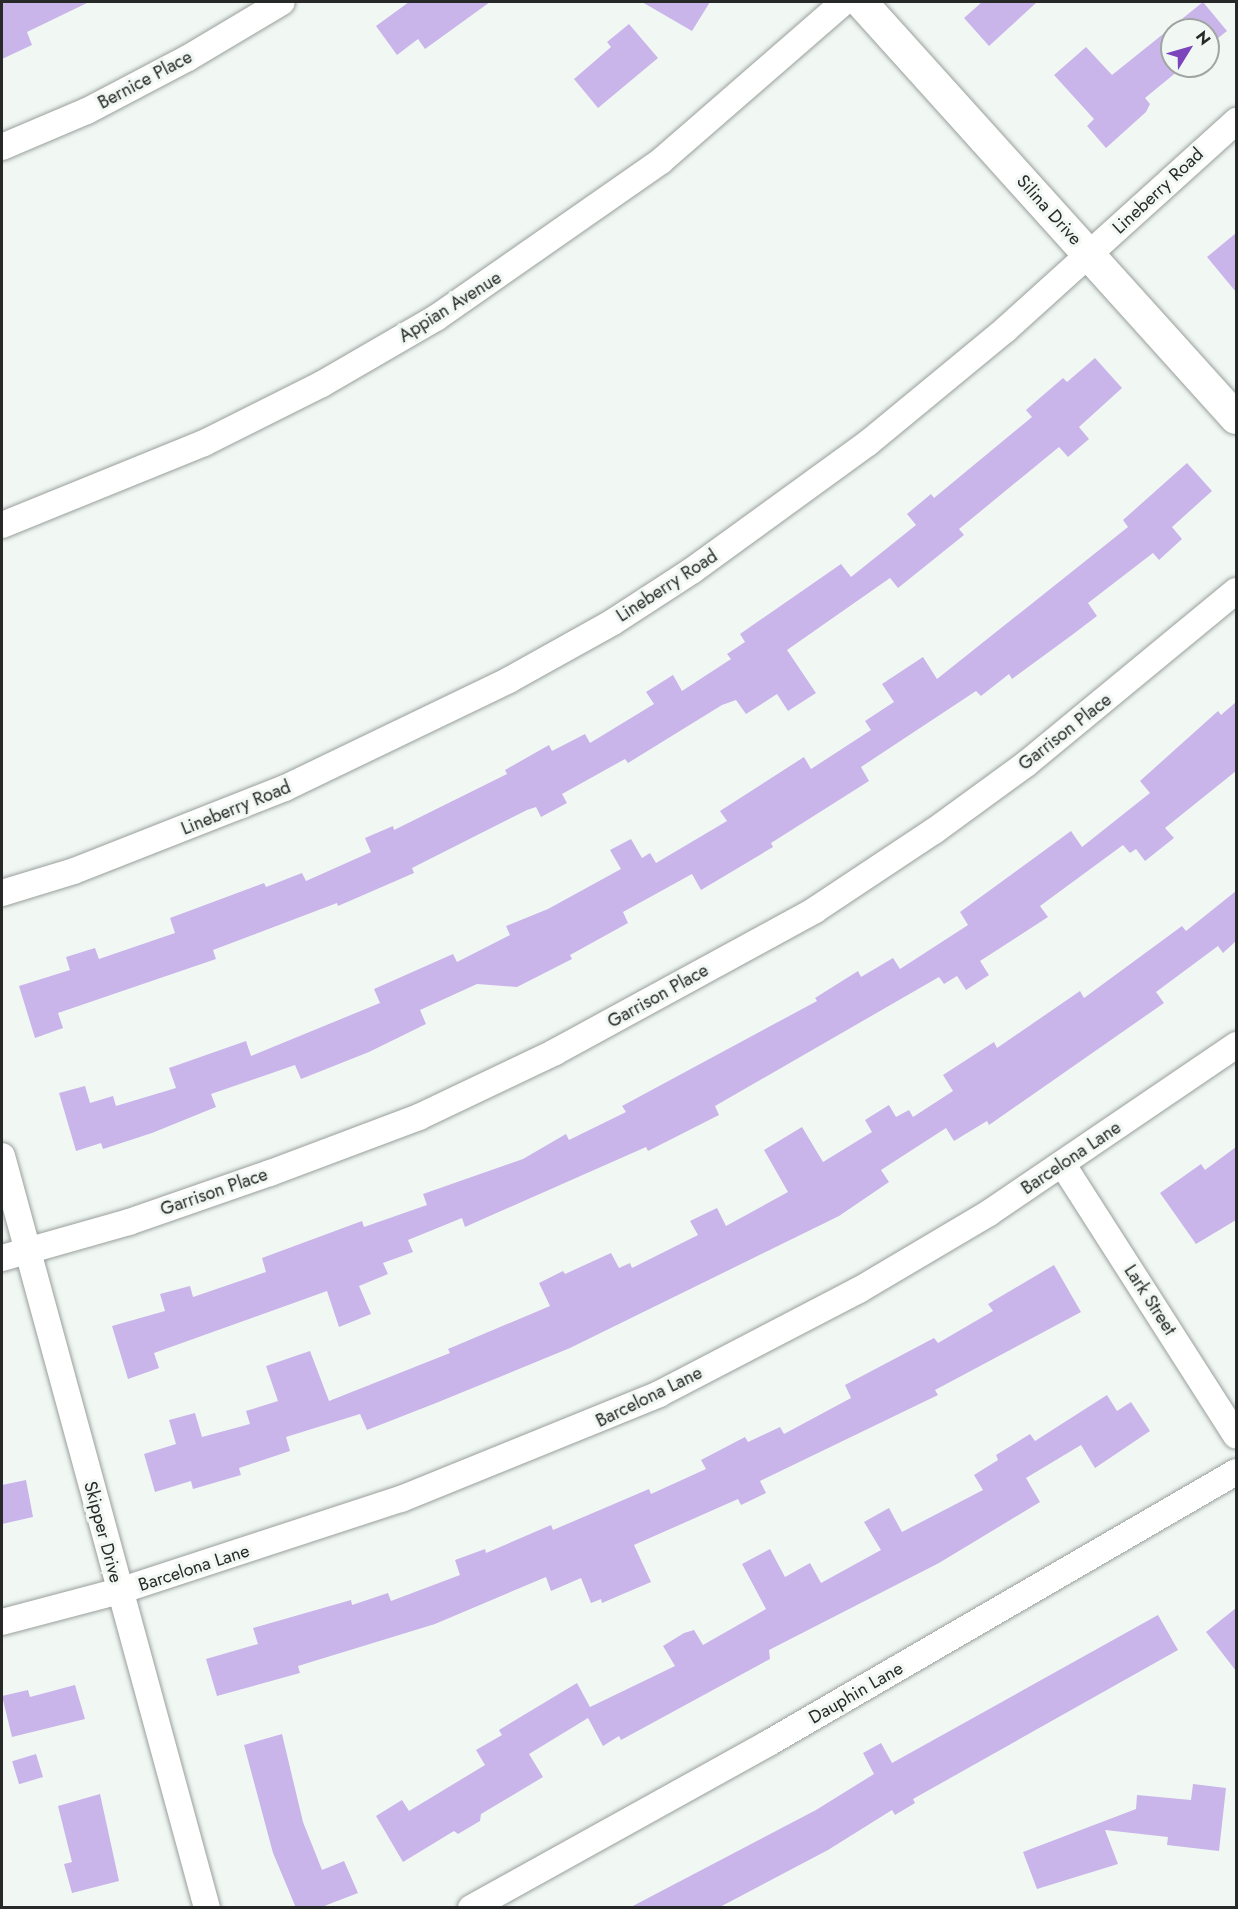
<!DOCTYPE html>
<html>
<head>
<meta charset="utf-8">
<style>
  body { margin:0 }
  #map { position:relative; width:1238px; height:1909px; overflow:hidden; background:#f1f8f4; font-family:Jost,sans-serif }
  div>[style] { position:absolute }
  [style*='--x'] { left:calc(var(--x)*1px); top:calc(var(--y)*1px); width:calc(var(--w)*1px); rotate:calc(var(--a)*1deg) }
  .building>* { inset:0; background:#c9b5ea; transform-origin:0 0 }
  .roads { filter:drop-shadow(0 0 2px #999f9c) drop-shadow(0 0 2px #999f9c) }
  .minor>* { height:26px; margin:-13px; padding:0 13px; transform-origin:13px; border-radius:13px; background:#fff }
  .tertiary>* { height:32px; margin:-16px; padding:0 16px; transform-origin:16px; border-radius:16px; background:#fff }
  span { translate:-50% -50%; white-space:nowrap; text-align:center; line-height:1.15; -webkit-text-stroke:6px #f1f8f4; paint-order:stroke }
  .street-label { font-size:18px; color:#272928 }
  .frame { position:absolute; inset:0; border:3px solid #272928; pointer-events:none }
  .north { position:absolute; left:1160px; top:18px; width:60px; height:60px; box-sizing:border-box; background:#f1f8f4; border:2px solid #a0a5a2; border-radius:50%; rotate:53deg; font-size:16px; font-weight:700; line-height:24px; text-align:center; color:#272928 }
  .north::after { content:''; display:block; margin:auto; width:21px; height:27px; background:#7d45bc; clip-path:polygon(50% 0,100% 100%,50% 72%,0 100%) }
</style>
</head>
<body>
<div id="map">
  <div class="building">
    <div style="clip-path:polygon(2px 2px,89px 2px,27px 32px,32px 45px,2px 59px)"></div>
    <div style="clip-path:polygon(409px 2px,490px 2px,425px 49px,418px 39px,397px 55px,376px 26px)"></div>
    <div style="clip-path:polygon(642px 2px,710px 2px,692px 31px)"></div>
    <div style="clip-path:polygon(982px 2px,1037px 2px,989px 46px,964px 18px)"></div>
    <div style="clip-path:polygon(1203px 2px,1227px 31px,1208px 46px,1208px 30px,1172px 30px,1172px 66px,1184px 66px,1145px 98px,1150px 104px,1146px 112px,1106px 148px,1087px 126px,1094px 119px,1054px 75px,1086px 47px,1112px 75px)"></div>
    <div style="clip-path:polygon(629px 24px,658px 58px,598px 108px,574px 79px,611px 47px,607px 42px)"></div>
    <div style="clip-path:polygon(1236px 233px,1236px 292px,1207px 257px)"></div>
    <div style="clip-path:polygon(1095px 358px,1122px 388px,1079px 427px,1089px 439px,1068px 457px,1059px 447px,959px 529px,964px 535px,898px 588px,890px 578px,787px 650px,816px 693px,788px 711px,777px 694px,746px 714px,736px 700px,722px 705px,628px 763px,625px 759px,562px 794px,567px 803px,541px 817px,536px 807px,527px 810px,412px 868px,414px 873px,338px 906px,337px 903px,213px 950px,216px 959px,58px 1013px,63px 1028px,35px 1038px,19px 986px,70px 970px,66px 957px,95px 948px,99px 959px,175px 933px,170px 918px,264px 883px,266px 887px,302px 873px,306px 881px,371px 852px,365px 838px,393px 826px,394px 830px,507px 774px,505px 770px,549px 745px,552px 751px,585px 734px,590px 743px,654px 704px,646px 692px,673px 675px,682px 691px,731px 659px,727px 654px,745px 642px,740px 634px,841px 564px,851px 577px,916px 525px,907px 514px,931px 494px,934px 498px,1032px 417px,1026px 410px,1063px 378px,1067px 382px)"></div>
    <div style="clip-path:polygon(1187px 463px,1212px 491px,1172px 527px,1182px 539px,1159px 560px,1153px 553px,1088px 603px,1097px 616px,1072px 635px,1012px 679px,1009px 674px,981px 696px,976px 691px,861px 767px,869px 781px,771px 843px,773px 847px,701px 890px,692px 874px,623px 912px,628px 923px,570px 955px,572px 959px,517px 987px,477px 984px,420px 1010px,426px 1024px,369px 1052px,301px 1079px,295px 1065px,211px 1094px,216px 1107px,152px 1133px,103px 1149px,101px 1143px,76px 1151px,59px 1093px,85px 1086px,90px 1103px,113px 1096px,116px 1106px,176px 1088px,169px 1068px,246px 1041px,251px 1056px,380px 1003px,374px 989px,453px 954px,457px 962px,510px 935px,506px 926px,548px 909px,621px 869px,610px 850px,631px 839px,642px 858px,650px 853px,656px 863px,727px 821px,720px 811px,804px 757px,811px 769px,871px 730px,865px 721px,894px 702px,882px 684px,923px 657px,937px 679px,1128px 527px,1123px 520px)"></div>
    <div style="clip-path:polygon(1236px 702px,1236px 771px,1165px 828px,1174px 838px,1145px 861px,1136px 849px,1130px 853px,1123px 845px,1040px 906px,1048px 917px,980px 961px,989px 975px,966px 990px,957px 976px,944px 984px,939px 977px,715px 1106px,719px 1115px,648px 1151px,646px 1147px,465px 1227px,462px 1218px,408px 1240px,413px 1252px,383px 1263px,388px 1274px,359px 1286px,371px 1314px,339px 1327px,327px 1291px,154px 1353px,159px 1368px,128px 1379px,112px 1326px,165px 1311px,160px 1294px,190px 1286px,193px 1297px,266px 1272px,262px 1258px,362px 1221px,364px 1227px,427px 1205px,423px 1194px,523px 1159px,566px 1134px,569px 1140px,626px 1112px,622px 1106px,817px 1001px,815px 998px,858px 971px,861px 977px,893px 958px,900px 969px,968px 925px,960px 912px,1071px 831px,1082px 847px,1150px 793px,1140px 781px,1218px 711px,1221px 715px)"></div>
    <div style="clip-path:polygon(1236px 891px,1236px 941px,1223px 953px,1218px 946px,1156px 992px,1164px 1003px,989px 1125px,987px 1121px,954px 1141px,946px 1128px,881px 1170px,889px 1182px,839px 1216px,570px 1348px,436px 1403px,367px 1430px,360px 1414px,286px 1437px,290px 1451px,239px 1468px,241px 1475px,193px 1489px,191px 1481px,155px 1492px,144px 1454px,176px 1444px,169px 1420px,195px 1413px,202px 1437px,250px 1424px,246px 1411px,278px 1401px,266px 1366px,310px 1351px,329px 1401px,450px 1353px,448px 1349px,550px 1306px,539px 1283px,563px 1271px,565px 1274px,611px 1253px,619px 1268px,630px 1263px,632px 1268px,698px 1235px,690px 1221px,717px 1208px,726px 1226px,788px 1192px,764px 1150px,802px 1127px,823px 1162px,872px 1132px,865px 1120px,889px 1105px,896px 1117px,909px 1110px,913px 1117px,953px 1091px,943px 1075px,994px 1042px,997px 1048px,1080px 991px,1084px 998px,1182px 926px,1186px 931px)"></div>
    <div style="clip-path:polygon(1236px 1147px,1236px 1220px,1196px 1244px,1160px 1193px,1201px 1164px,1205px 1170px)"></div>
    <div style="clip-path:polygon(1054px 1265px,1081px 1312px,935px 1390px,938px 1395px,760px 1481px,766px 1493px,741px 1505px,738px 1499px,634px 1545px,651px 1582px,602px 1603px,601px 1599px,591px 1603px,581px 1578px,551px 1591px,546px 1577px,435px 1624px,298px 1666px,300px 1673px,217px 1696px,206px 1659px,258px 1644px,253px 1628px,351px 1600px,352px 1605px,388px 1593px,391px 1601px,460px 1575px,455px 1560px,485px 1549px,486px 1553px,551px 1525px,553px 1530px,649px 1489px,651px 1494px,706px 1469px,701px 1460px,745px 1437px,748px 1442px,780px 1427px,784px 1434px,851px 1398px,845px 1385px,934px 1338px,938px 1343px,993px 1311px,988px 1304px)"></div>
    <div style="clip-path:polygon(1107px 1395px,1117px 1411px,1131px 1402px,1150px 1431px,1095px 1468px,1081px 1445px,1026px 1478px,1040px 1502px,939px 1563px,769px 1650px,770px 1659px,621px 1740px,619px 1736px,603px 1746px,588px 1718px,529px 1754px,543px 1777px,481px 1814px,480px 1821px,458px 1834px,454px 1831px,403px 1862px,376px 1816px,402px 1800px,409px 1811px,485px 1765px,476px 1750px,502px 1735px,499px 1730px,577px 1683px,590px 1707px,675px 1666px,663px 1646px,684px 1633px,694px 1630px,703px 1645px,766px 1609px,742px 1564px,770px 1549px,785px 1577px,810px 1563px,821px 1583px,881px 1550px,864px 1522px,889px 1508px,902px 1532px,983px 1490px,974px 1475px,998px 1460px,996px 1455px,1030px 1434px,1035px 1441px)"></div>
    <div style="clip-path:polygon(26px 1480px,33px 1517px,2px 1524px,2px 1485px)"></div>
    <div style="clip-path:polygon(1236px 1608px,1236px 1671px,1206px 1632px)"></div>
    <div style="clip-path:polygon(1158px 1615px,1178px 1650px,913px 1799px,915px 1803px,895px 1815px,892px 1810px,828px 1850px,718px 1908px,629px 1908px,816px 1810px,874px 1774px,863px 1753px,881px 1743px,892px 1763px)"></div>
    <div style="clip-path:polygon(75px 1685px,85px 1719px,12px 1737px,2px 1696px,28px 1690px,30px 1697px)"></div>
    <div style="clip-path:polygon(282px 1734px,303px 1822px,322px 1870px,344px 1861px,358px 1893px,319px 1908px,296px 1908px,273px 1853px,244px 1745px)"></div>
    <div style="left:36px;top:1754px;width:24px;height:25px;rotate:73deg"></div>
    <div style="clip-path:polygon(1193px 1784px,1226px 1788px,1219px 1851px,1167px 1845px,1168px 1837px,1105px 1830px,1118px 1864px,1037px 1889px,1023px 1852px,1136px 1809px,1137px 1795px,1191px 1800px)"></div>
    <div style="clip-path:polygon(100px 1794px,119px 1881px,72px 1893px,64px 1864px,72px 1862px,58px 1806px)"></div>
  </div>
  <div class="roads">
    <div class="minor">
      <div style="--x:2;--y:147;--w:92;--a:-23"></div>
      <div style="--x:87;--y:111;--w:114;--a:-27.7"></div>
      <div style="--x:188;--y:58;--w:109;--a:-30.8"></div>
      <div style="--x:2;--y:525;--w:218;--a:-22.1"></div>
      <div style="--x:204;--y:443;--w:132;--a:-26.6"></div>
      <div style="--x:322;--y:384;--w:132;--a:-30.1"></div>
      <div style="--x:436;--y:318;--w:274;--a:-34.9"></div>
      <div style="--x:661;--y:161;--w:242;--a:-41"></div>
      <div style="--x:2;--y:893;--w:75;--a:-17"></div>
      <div style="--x:74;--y:871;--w:227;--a:-21.5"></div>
      <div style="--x:285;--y:788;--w:249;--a:-25.7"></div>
      <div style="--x:509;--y:680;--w:119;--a:-29.1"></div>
      <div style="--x:613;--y:622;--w:95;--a:-33"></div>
      <div style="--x:693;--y:570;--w:216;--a:-36"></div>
      <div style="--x:868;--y:443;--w:178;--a:-39.5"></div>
      <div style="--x:1005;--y:330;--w:312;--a:-42.1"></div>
      <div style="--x:2;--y:1156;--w:779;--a:74.75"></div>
      <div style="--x:1063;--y:1165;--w:321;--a:57.4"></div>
      <div style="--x:2;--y:1258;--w:132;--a:-15.8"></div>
      <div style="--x:129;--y:1222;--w:149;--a:-19.2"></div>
      <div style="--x:270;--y:1173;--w:159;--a:-20.6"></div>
      <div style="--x:419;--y:1117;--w:151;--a:-25.5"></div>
      <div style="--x:555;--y:1052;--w:296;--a:-28.6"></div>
      <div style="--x:815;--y:910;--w:143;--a:-33.6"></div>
      <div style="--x:934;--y:831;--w:114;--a:-36.1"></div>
      <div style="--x:1026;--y:764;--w:272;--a:-39.5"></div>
      <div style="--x:2;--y:1622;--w:121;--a:-14.8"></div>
      <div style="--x:119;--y:1591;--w:297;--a:-18.1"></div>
      <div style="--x:401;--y:1499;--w:279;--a:-22.1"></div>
      <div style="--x:659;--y:1394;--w:225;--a:-27.5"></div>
      <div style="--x:859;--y:1290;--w:151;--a:-30.6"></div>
      <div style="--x:989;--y:1213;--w:299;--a:-34.2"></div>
      <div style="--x:471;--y:1908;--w:338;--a:-29"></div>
      <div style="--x:767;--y:1744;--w:542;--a:-30.11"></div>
    </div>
    <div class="tertiary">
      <div style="--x:861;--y:2;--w:560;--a:47.97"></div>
    </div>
  </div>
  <div class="street-label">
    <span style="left:145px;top:80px;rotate:-28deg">Bernice Place</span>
    <span style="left:1158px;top:191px;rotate:-43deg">Lineberry Road</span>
    <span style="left:1049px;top:210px;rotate:48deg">Silina Drive</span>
    <span style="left:450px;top:307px;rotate:-32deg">Appian Avenue</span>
    <span style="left:667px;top:586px;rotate:-33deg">Lineberry Road</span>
    <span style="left:1065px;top:732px;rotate:-38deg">Garrison Place</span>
    <span style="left:236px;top:808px;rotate:-22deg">Lineberry Road</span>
    <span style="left:658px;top:996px;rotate:-29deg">Garrison Place</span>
    <span style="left:1071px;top:1158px;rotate:-34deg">Barcelona Lane</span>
    <span style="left:214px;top:1192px;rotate:-19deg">Garrison Place</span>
    <span style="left:1150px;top:1300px;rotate:57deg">Lark Street</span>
    <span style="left:649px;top:1397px;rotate:-26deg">Barcelona Lane</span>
    <span style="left:103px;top:1532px;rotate:75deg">Skipper Drive</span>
    <span style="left:194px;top:1568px;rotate:-18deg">Barcelona Lane</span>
    <span style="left:856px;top:1693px;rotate:-30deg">Dauphin Lane</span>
  </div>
  <div class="frame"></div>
  <div class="north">N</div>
</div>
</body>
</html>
